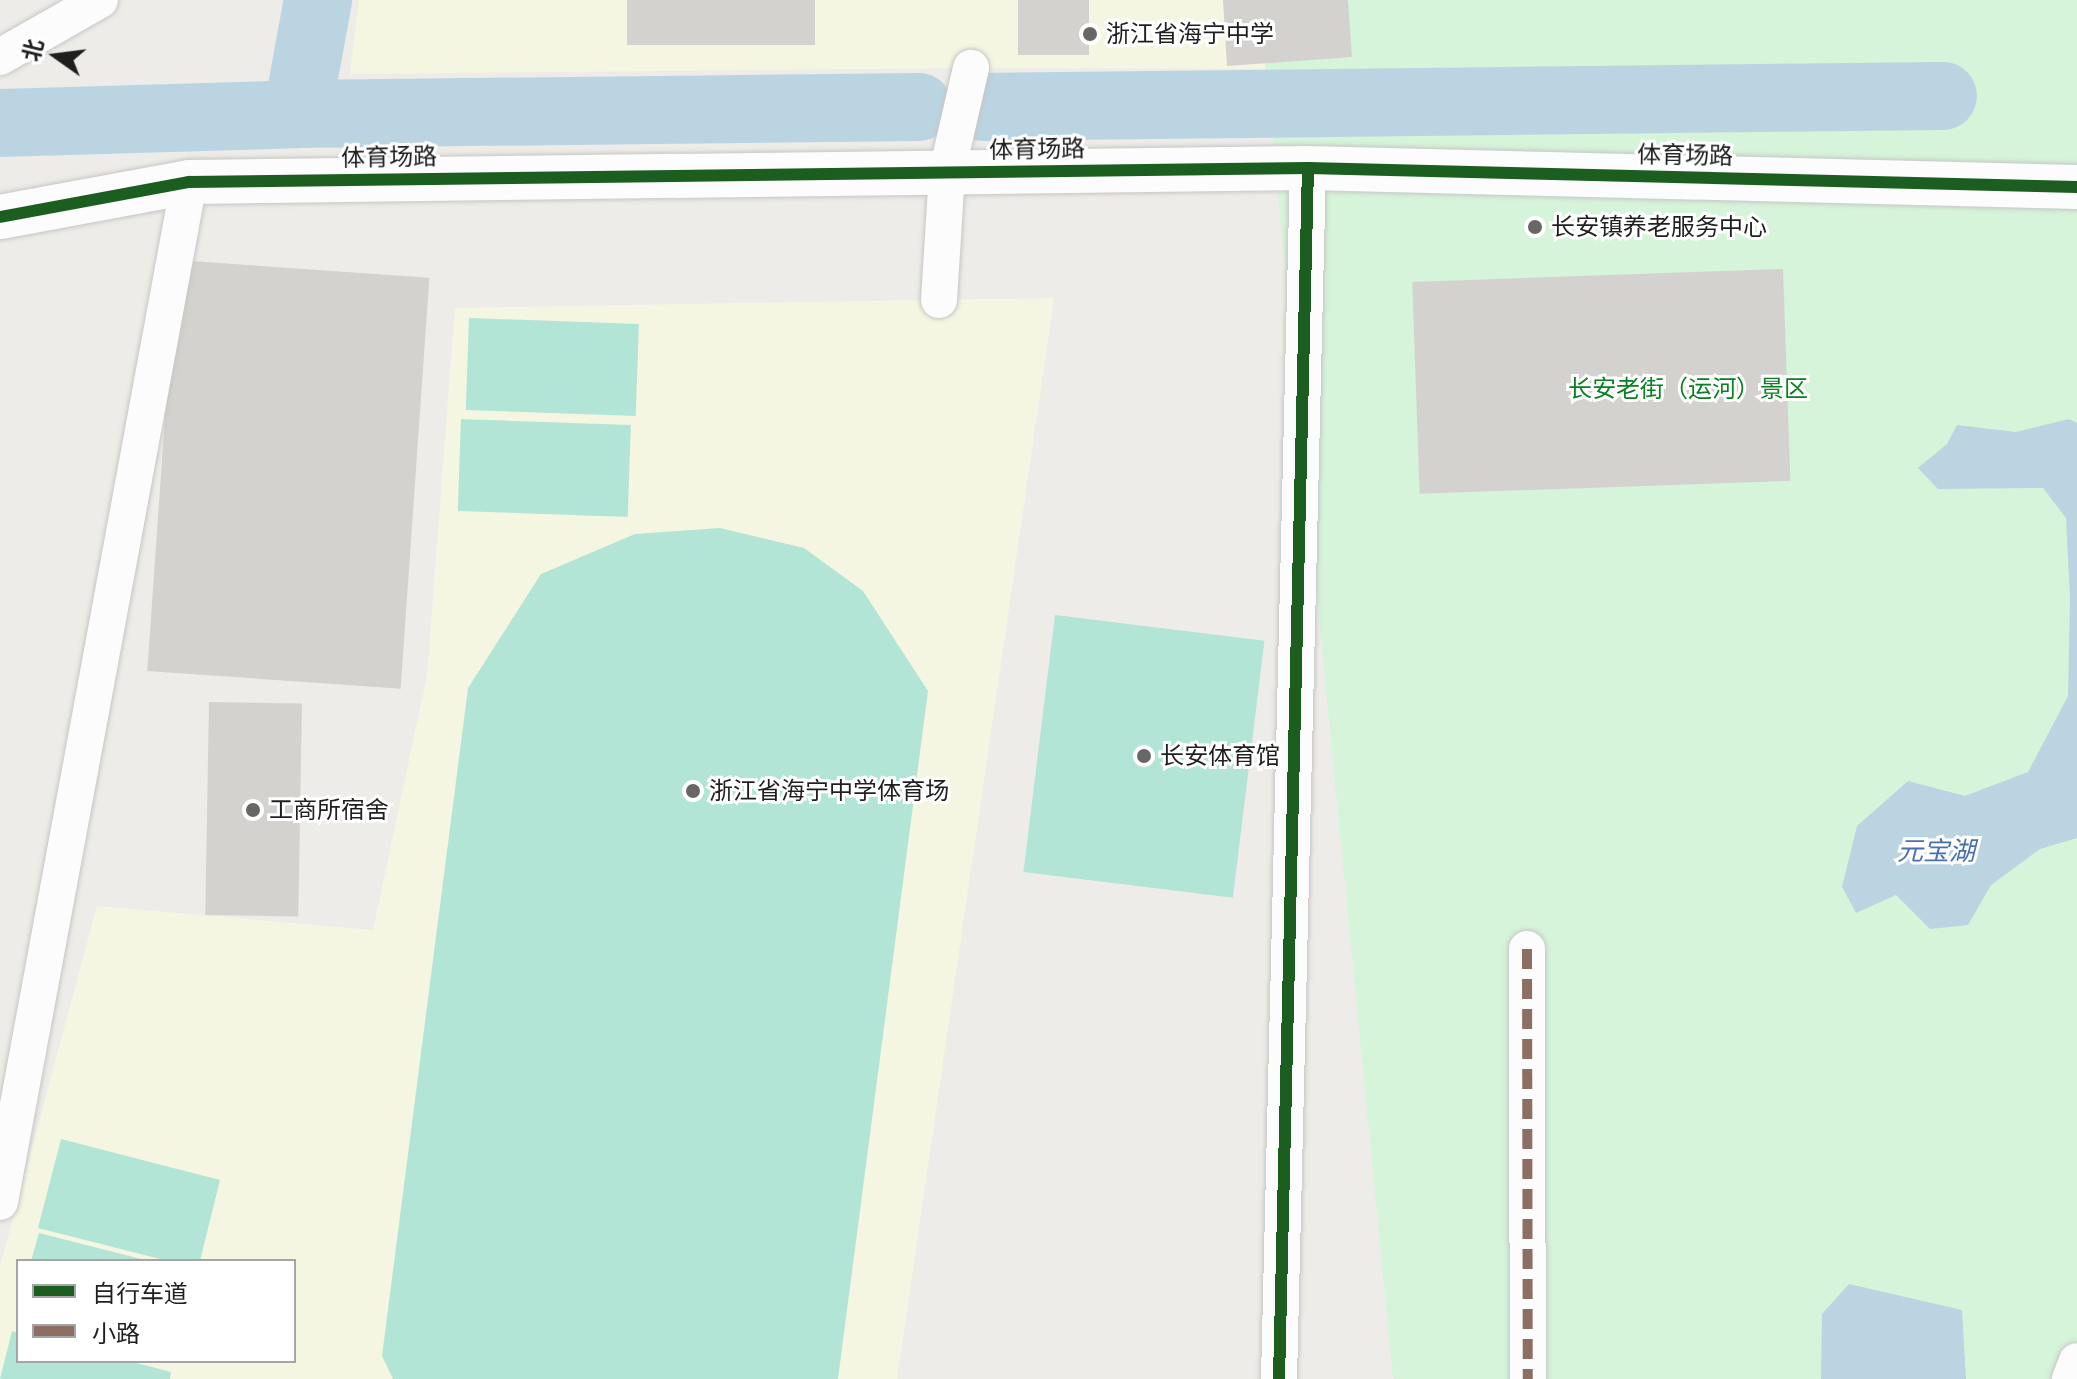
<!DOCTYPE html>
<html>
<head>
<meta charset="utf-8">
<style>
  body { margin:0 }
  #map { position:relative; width:2077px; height:1379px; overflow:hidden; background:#edece8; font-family:Ubuntu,"Noto Sans SC",sans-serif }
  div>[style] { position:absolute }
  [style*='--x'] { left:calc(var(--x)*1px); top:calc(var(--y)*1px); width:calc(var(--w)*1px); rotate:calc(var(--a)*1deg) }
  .education>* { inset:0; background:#f5f6e2 }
  .park>* { inset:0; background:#d5f4d9 }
  .pitch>* { inset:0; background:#b2e5d6; transform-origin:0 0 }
  .water>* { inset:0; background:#bad4e1 }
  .river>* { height:68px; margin:-34px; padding:0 34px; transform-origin:34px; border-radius:34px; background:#bad4e1 }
  .building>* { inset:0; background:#d4d2cf; transform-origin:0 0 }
  .roads { filter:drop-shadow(0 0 2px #c6c6c4) drop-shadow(0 0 2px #c6c6c4) }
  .minor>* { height:36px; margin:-18px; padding:0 18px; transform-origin:18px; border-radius:18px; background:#fcfcfc }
  .tertiary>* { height:44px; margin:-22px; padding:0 22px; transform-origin:22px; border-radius:22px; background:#fcfcfc }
  .quiet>* { height:10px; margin-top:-5px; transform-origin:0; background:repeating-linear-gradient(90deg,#8d6e63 0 20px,transparent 0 30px) }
  .cycleway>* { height:12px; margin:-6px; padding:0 6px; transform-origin:6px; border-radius:6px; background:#1b5e20 }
  .dots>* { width:22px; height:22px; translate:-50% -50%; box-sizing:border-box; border:4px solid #fff; border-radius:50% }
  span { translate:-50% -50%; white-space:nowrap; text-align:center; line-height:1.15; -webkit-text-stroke:6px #fff; paint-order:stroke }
  .poi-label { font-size:24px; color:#1f1f1f }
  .left { translate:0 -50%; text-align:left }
  .street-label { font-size:24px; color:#1f1f1f }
  .park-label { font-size:24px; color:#098021 }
  .water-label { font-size:26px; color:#4970b1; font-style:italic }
  .legend { position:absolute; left:16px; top:1259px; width:280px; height:104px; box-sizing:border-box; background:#fff; border:2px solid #a5a5a5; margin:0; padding:10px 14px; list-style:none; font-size:24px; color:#1f1f1f }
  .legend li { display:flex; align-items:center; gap:16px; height:40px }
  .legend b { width:40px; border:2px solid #a5a5a5 }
  .north { position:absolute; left:16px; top:16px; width:80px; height:80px; -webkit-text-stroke:6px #fff; paint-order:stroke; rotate:284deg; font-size:22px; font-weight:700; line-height:32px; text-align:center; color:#1f1f1f }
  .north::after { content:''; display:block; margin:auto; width:28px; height:36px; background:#1f1f1f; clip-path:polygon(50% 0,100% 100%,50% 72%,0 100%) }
</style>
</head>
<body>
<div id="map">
  <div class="education">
    <div style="clip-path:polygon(359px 0,1825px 0,1826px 70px,971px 68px,350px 74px)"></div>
    <div style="clip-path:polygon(evenodd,1054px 298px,897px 1379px,0 1379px,0 1267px,97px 906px,373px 930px,427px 676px,455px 308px,1054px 298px,18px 1261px,294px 1261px,294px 1361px,18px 1361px,18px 1261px)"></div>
  </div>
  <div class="park">
    <div style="clip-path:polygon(1259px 0,2077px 0,2077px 1379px,1393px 1379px)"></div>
  </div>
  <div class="pitch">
    <div style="left:469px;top:318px;width:170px;height:92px;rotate:2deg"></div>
    <div style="left:461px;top:419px;width:170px;height:92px;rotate:2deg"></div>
    <div style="clip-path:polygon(720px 528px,804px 548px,863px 591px,928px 691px,838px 1379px,393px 1379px,382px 1356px,468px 688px,541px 574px,635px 534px)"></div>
    <div style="left:1055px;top:615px;width:211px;height:259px;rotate:7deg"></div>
    <div style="clip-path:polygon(61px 1139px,220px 1180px,200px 1261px,168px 1261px,38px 1228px)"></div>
    <div style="clip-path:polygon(39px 1233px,149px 1261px,31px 1261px)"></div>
    <div style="clip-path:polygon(12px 1331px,18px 1333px,18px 1361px,129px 1361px,171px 1372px,170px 1379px,0 1379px)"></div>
  </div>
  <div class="water">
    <div style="clip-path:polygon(2069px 419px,2077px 423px,2077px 838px,2040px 849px,1991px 885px,1968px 925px,1930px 929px,1896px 895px,1856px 913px,1842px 887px,1857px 826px,1908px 781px,1965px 796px,2028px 772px,2068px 696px,2070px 598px,2066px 518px,2043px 488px,1938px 489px,1918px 468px,1947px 444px,1957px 425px,2016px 432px)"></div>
    <div style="clip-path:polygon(1849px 1284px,1962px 1310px,1966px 1379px,1821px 1379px,1822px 1314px)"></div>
  </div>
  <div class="river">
    <div style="--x:318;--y:0;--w:116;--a:100.4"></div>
    <div style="--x:297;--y:114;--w:622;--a:-0.64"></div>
    <div style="--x:982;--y:107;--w:961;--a:-0.66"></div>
    <div style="--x:0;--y:123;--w:297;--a:-1.7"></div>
  </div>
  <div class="building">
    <div style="left:627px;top:0;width:188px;height:45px"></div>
    <div style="left:1018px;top:0;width:71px;height:55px"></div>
    <div style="clip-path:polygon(1223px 0,1348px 0,1352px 57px,1227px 66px)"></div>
    <div style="left:176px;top:260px;width:254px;height:412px;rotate:4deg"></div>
    <div style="left:1783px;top:269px;width:212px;height:371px;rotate:88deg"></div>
    <div style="left:209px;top:702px;width:93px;height:213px;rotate:1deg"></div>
  </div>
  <div class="roads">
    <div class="minor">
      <div style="--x:0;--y:57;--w:115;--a:-29.7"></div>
      <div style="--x:939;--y:300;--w:128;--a:-86.4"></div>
      <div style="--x:947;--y:172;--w:107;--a:-77"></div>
      <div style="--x:1527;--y:949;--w:430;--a:89.9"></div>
      <div style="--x:0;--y:1202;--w:1037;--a:-79.5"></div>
      <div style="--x:1279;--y:1379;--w:1211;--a:-88.63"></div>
      <div style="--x:2070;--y:1379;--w:19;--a:-69"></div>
    </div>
    <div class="tertiary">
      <div style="--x:0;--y:217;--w:192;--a:-10.5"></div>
      <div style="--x:189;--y:182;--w:1119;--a:-0.72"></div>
      <div style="--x:1308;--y:168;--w:769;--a:1.42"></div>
    </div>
  </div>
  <div class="quiet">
    <div style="--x:1527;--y:949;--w:430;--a:89.9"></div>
  </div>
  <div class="cycleway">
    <div style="--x:0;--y:217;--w:192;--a:-10.5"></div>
    <div style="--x:189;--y:182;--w:1119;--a:-0.72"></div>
    <div style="--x:1308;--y:168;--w:769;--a:1.42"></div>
    <div style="--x:1279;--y:1379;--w:1211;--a:-88.63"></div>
  </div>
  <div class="dots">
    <div style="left:1090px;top:34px;background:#676765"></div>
    <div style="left:1535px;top:227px;background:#676765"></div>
    <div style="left:1144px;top:756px;background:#676765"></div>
    <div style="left:693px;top:791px;background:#676765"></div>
    <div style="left:253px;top:810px;background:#676765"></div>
  </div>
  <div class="poi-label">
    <span class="left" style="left:1106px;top:34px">浙江省海宁中学</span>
    <span class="left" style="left:1551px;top:227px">长安镇养老服务中心</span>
    <span class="left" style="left:1160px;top:756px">长安体育馆</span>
    <span class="left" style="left:709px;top:791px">浙江省海宁中学体育场</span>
    <span class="left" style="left:269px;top:810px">工商所宿舍</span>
  </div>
  <div class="street-label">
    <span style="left:1037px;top:149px;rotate:-1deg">体育场路</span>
    <span style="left:1685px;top:155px;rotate:1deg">体育场路</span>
    <span style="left:389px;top:157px;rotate:-1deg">体育场路</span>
  </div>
  <div class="park-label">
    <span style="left:1688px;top:389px">长安老街（运河）景区</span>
  </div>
  <div class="water-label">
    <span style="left:1936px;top:851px">元宝湖</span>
  </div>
  <ul class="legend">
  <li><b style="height:10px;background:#1b5e20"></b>自行车道</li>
  <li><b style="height:10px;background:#8d6e63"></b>小路</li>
  </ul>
  <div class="north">北</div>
</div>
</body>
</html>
